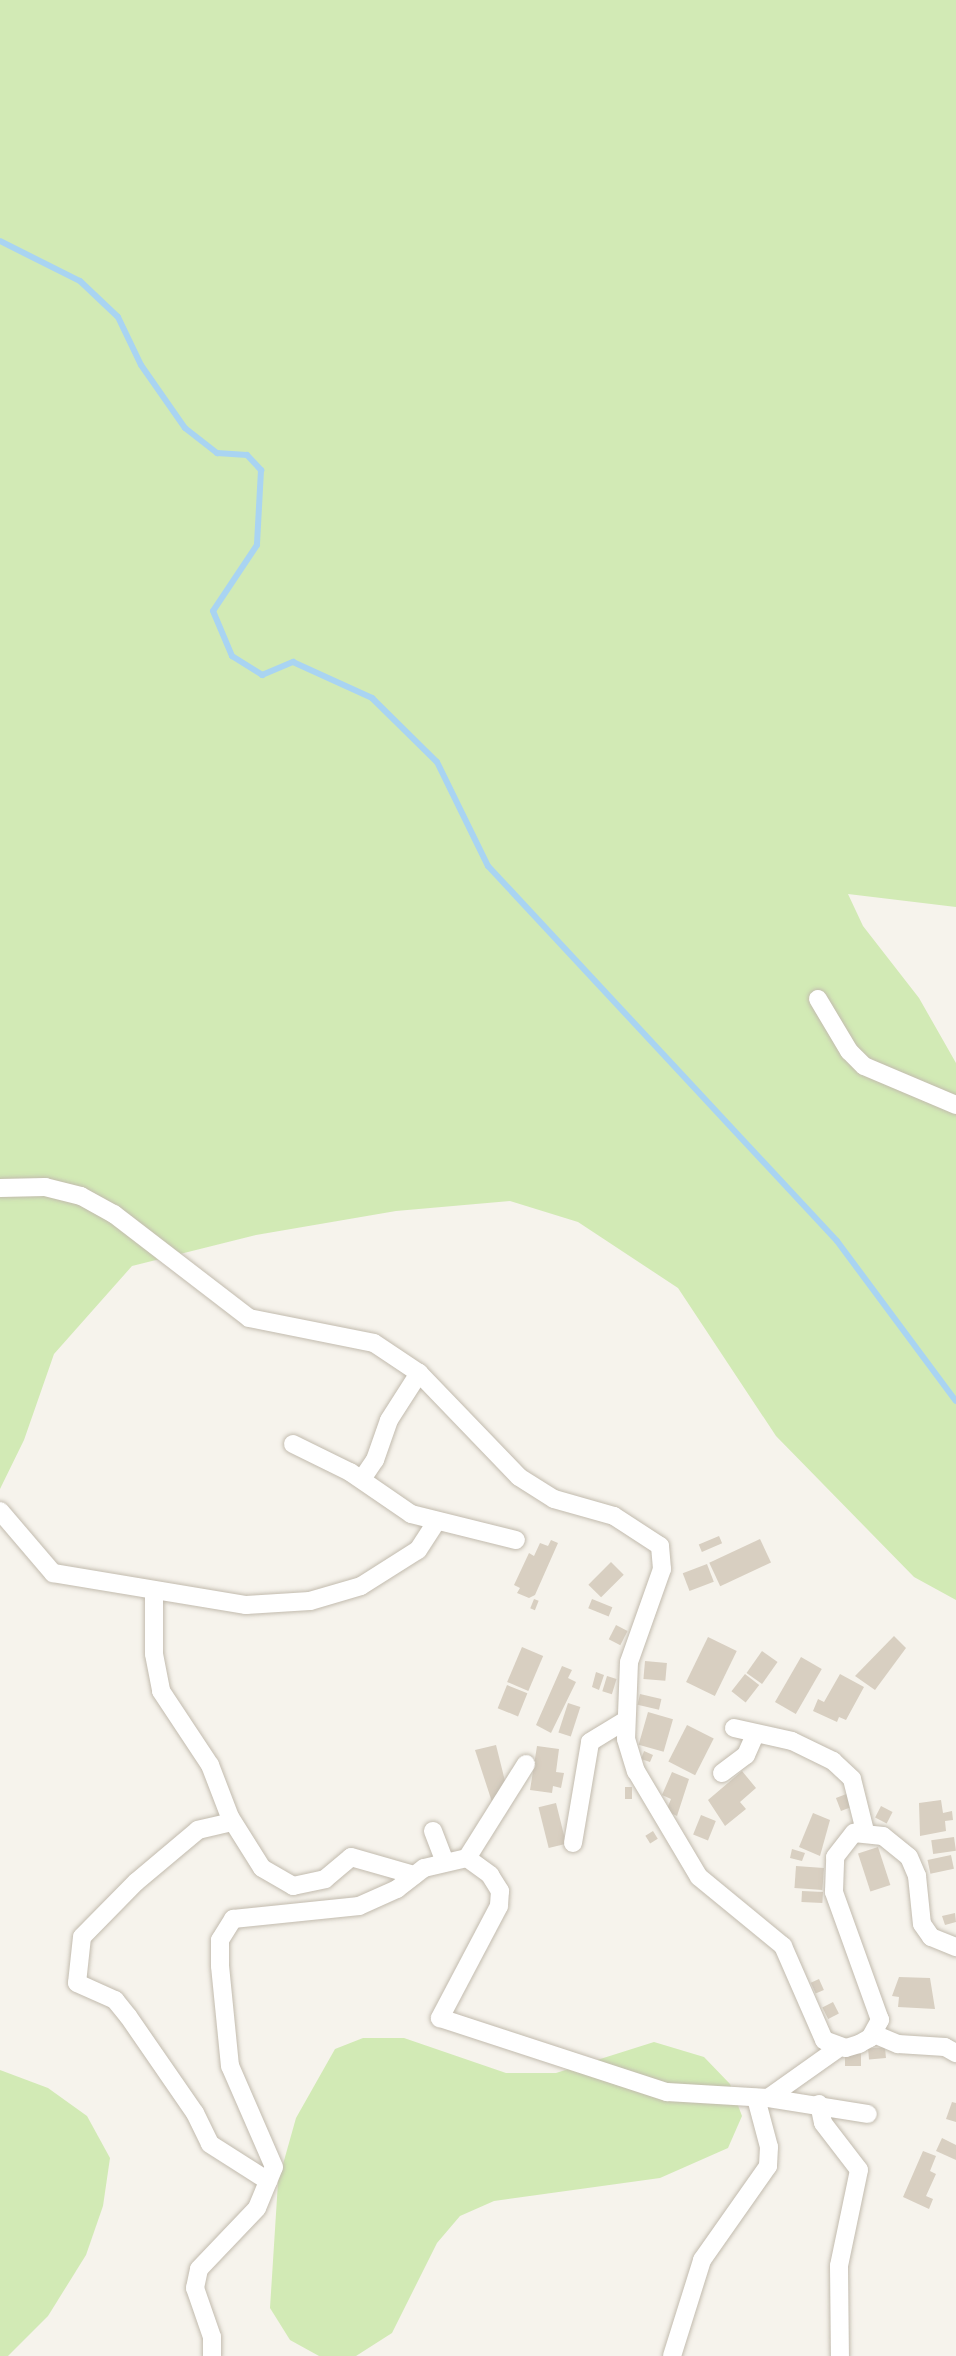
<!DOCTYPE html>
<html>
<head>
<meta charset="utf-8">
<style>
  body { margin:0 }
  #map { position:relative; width:956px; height:2356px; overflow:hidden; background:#f6f3ec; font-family:Ubuntu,sans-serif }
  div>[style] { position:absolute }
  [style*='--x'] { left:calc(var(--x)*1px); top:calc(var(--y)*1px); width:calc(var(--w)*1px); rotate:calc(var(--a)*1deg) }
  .green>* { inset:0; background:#d2eab5 }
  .stream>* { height:6px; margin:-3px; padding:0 3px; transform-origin:3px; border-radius:3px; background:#a9d4f2 }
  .building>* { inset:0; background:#d8cfc1; transform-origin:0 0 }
  .roads { filter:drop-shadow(0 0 2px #c2bbae) drop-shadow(0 0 2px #c2bbae) }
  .minor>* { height:18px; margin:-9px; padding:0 9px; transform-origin:9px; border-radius:9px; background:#fff }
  span { translate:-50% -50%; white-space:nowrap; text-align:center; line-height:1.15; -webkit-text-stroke:6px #fff; paint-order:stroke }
</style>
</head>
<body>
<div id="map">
  <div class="green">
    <div style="clip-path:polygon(0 0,956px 0,956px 907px,848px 894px,863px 926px,919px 998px,956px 1063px,956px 1600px,914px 1577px,776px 1436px,678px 1288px,578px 1222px,510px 1201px,396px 1211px,256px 1235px,132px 1266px,54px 1354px,24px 1440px,0 1489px)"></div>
    <div style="clip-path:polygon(363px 2038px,404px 2038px,506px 2073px,556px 2073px,654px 2042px,704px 2057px,730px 2084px,742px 2116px,728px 2148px,660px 2178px,494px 2201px,460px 2216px,437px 2243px,392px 2333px,356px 2356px,319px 2356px,290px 2340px,270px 2308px,278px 2182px,296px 2118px,335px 2049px)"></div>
    <div style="clip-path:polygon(0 2070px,48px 2088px,87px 2116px,110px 2158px,103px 2206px,86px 2255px,48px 2316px,8px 2356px,0 2356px)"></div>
  </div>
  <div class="stream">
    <div style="--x:0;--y:241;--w:89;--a:26.6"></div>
    <div style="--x:80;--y:281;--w:52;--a:43.5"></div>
    <div style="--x:118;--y:317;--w:53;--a:64.4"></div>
    <div style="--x:141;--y:365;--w:77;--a:55.1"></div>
    <div style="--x:185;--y:428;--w:41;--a:38"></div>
    <div style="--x:217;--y:453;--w:30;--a:4"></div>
    <div style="--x:247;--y:455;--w:21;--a:47"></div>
    <div style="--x:261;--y:470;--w:75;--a:93.1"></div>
    <div style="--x:257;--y:545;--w:79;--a:123.7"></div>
    <div style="--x:213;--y:611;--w:49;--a:67.1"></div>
    <div style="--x:232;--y:656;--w:36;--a:32"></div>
    <div style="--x:262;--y:675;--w:34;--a:-23"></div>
    <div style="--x:293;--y:662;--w:87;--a:24.5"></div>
    <div style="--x:372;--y:698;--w:91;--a:44.6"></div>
    <div style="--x:437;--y:762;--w:116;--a:63.9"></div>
    <div style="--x:488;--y:866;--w:512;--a:47.06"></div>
    <div style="--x:837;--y:1241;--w:199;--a:53.4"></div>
  </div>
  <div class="building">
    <div style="left:719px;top:1536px;width:8px;height:22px;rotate:67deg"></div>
    <div style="left:760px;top:1539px;width:26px;height:56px;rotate:65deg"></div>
    <div style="clip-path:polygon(551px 1540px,558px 1543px,535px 1595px,529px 1598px,517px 1593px,520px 1588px,514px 1585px,529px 1553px,534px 1556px,540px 1543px,548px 1546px)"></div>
    <div style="left:611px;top:1562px;width:18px;height:32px;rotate:45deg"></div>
    <div style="left:707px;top:1564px;width:19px;height:26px;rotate:69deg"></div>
    <div style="left:534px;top:1599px;width:5px;height:10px;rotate:22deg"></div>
    <div style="left:592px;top:1599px;width:22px;height:10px;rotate:22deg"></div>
    <div style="left:616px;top:1625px;width:13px;height:16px;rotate:27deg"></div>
    <div style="clip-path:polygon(894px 1636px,906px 1648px,875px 1690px,855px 1676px)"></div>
    <div style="left:708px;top:1637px;width:32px;height:50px;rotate:26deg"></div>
    <div style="left:522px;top:1647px;width:23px;height:38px;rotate:23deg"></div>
    <div style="left:762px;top:1651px;width:19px;height:27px;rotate:35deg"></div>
    <div style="left:801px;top:1657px;width:24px;height:52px;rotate:30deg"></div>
    <div style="left:645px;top:1661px;width:22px;height:18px;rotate:5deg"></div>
    <div style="clip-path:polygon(562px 1666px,572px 1670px,568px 1678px,576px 1682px,551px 1733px,536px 1725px)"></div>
    <div style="clip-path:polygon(596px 1672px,604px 1675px,599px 1690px,592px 1687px)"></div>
    <div style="left:745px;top:1674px;width:18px;height:22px;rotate:38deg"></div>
    <div style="clip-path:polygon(840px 1674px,864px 1687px,846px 1720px,839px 1717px,837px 1722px,813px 1711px,818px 1699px,824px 1702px)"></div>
    <div style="left:607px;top:1676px;width:10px;height:16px;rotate:17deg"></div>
    <div style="left:507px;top:1685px;width:22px;height:25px;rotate:22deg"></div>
    <div style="left:640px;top:1694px;width:22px;height:11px;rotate:13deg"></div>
    <div style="left:568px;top:1703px;width:13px;height:31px;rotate:18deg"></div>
    <div style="left:648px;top:1712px;width:26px;height:34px;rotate:16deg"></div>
    <div style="left:687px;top:1725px;width:30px;height:41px;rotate:27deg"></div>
    <div style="clip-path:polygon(496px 1745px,505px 1781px,492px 1802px,475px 1750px)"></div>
    <div style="clip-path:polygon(537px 1746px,559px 1749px,556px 1772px,564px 1773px,561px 1788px,553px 1786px,552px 1793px,530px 1790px)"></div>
    <div style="clip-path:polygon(644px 1751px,653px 1755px,650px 1762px,641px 1759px)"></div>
    <div style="clip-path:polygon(742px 1771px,756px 1788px,740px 1802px,746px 1809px,725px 1826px,708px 1800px)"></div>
    <div style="clip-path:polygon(672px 1772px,689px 1779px,677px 1816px,666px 1811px,671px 1799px,662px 1795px)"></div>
    <div style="left:625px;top:1787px;width:7px;height:12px"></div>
    <div style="left:849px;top:1793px;width:14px;height:14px;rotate:69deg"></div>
    <div style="clip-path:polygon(941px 1800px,943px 1813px,952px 1811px,953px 1820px,945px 1821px,946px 1831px,920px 1836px,919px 1803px)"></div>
    <div style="left:556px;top:1803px;width:42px;height:18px;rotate:76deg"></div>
    <div style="left:881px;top:1806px;width:13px;height:13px;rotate:27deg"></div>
    <div style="clip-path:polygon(813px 1813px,830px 1820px,820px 1856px,799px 1847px)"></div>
    <div style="left:701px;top:1815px;width:16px;height:21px;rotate:22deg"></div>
    <div style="left:653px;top:1831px;width:9px;height:9px;rotate:58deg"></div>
    <div style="left:954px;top:1837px;width:14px;height:23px;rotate:82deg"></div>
    <div style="left:878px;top:1847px;width:40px;height:21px;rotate:72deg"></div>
    <div style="clip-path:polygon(792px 1849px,805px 1853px,802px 1861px,790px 1858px)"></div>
    <div style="left:951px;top:1855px;width:14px;height:24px;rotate:78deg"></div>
    <div style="left:796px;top:1866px;width:28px;height:22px;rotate:4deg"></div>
    <div style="left:802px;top:1891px;width:21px;height:11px;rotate:3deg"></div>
    <div style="clip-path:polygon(955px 1913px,956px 1922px,945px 1925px,942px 1916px)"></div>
    <div style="clip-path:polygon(899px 1977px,930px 1978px,935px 2009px,898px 2007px,899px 1997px,892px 1996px)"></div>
    <div style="left:819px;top:1979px;width:12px;height:9px;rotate:66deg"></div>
    <div style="left:833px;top:2002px;width:13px;height:12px;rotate:63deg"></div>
    <div style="left:885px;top:2047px;width:11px;height:17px;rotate:85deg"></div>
    <div style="left:845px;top:2054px;width:16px;height:12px"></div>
    <div style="clip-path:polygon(952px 2102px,956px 2103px,956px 2122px,946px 2119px)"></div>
    <div style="clip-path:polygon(942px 2138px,956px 2145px,956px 2160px,936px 2151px)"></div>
    <div style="clip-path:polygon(923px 2151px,936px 2156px,930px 2171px,936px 2174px,926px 2196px,933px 2199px,929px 2209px,903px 2197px)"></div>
  </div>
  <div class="roads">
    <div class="minor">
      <div style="--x:818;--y:999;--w:61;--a:59.2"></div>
      <div style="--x:849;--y:1051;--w:21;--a:45"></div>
      <div style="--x:864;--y:1066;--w:100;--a:23"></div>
      <div style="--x:0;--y:1188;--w:45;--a:-1.3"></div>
      <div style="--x:45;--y:1187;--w:37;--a:14"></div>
      <div style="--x:81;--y:1196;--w:38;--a:29"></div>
      <div style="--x:114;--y:1214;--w:170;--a:37.6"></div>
      <div style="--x:249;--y:1318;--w:127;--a:11.3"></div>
      <div style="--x:374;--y:1343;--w:54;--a:33.7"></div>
      <div style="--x:419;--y:1373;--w:144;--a:46.1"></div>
      <div style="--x:519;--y:1477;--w:41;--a:32.2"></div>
      <div style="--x:554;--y:1499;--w:62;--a:15.8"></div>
      <div style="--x:614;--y:1516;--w:55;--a:33.1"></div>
      <div style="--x:660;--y:1546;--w:23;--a:85"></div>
      <div style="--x:662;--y:1569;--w:99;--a:109.5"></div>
      <div style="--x:629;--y:1662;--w:77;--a:92.2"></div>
      <div style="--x:626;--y:1739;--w:34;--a:73"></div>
      <div style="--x:636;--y:1771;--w:123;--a:59.3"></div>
      <div style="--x:699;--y:1877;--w:109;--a:39.4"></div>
      <div style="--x:783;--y:1946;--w:103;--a:66.4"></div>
      <div style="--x:824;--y:2040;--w:23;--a:20"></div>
      <div style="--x:846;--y:2048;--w:14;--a:-17"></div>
      <div style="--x:859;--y:2044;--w:13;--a:-29"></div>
      <div style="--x:870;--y:2038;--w:21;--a:-61"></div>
      <div style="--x:880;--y:2020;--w:136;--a:-109.8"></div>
      <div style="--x:834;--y:1892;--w:35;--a:-88"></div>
      <div style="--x:835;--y:1857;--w:31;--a:-52"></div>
      <div style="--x:854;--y:1833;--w:29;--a:6"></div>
      <div style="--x:883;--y:1836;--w:33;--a:39"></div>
      <div style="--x:909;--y:1857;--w:21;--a:67"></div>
      <div style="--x:917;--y:1876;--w:48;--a:84.1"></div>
      <div style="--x:922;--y:1924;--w:16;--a:55"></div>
      <div style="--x:931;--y:1937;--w:27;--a:22"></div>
      <div style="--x:293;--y:1444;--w:64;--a:26.2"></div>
      <div style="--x:350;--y:1472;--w:74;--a:34.5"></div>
      <div style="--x:411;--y:1514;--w:108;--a:13.9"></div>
      <div style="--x:362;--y:1479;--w:23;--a:-56"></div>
      <div style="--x:375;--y:1460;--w:42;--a:-70.7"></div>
      <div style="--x:389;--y:1420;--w:56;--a:-57.4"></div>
      <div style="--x:0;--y:1511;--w:82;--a:49.5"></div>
      <div style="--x:53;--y:1573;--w:196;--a:9.4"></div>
      <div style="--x:246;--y:1605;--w:64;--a:-3.6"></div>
      <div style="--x:310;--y:1601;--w:53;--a:-16.4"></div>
      <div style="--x:361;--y:1586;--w:67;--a:-32.3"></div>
      <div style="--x:418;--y:1550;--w:33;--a:-57"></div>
      <div style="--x:154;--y:1592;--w:62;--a:90"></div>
      <div style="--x:154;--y:1654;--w:38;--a:79"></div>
      <div style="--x:161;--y:1691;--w:89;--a:56.5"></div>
      <div style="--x:210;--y:1765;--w:56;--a:69"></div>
      <div style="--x:230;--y:1817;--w:60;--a:57.9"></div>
      <div style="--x:262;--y:1868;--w:36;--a:30"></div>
      <div style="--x:293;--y:1886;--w:33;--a:-12"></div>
      <div style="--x:325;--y:1879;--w:34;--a:-40"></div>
      <div style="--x:351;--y:1857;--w:66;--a:15.9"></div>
      <div style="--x:734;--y:1728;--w:59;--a:12.6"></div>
      <div style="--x:792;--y:1741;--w:46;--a:26"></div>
      <div style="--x:833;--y:1761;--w:26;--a:43"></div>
      <div style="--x:852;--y:1779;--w:54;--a:76"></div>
      <div style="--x:722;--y:1773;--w:30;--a:-37"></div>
      <div style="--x:746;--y:1755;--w:22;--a:-66"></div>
      <div style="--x:232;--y:1822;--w:35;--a:167"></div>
      <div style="--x:198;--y:1830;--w:81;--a:140"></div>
      <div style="--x:136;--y:1882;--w:77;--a:134.5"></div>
      <div style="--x:82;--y:1937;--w:46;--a:96.2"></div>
      <div style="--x:77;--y:1983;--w:42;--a:24.1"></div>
      <div style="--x:115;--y:2000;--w:21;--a:51"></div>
      <div style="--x:128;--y:2016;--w:118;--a:55.4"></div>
      <div style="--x:195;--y:2113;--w:34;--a:64"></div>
      <div style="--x:210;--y:2144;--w:69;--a:32.5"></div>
      <div style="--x:433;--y:1831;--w:30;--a:69"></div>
      <div style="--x:573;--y:1843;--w:102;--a:-80.4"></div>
      <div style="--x:590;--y:1742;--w:42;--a:-31.4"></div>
      <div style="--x:467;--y:1858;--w:111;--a:-57.9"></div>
      <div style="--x:874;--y:2034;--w:26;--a:23"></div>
      <div style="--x:898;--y:2044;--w:47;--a:3.7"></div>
      <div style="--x:945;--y:2047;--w:13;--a:29"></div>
      <div style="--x:768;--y:2098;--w:88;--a:-35.3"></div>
      <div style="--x:819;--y:2104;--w:19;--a:78"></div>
      <div style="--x:823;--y:2123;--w:59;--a:52.5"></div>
      <div style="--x:859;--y:2170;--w:98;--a:101.8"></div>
      <div style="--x:839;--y:2266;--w:90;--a:89.4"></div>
      <div style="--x:212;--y:2356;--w:19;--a:-90"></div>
      <div style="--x:212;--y:2337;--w:52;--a:-109.1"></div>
      <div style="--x:195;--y:2288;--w:19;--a:-78"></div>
      <div style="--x:199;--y:2269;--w:84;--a:-46.4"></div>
      <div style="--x:257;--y:2208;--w:44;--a:-67.5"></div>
      <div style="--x:274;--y:2167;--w:110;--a:-113.5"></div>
      <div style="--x:230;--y:2066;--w:100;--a:-95.7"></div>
      <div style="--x:220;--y:1966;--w:26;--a:-90"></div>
      <div style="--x:220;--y:1940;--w:25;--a:-58"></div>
      <div style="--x:233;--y:1919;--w:127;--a:-5.9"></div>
      <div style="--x:359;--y:1906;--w:42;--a:-24.1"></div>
      <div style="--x:397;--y:1889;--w:34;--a:-38"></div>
      <div style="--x:424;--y:1868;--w:44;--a:-13.1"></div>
      <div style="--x:467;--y:1858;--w:29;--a:36"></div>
      <div style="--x:490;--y:1875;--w:19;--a:58"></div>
      <div style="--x:500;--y:1891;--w:15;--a:94"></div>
      <div style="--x:499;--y:1906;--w:127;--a:117.8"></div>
      <div style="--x:440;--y:2018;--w:239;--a:18.1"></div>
      <div style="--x:667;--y:2092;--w:101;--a:3.4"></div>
      <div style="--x:768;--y:2098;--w:101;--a:9.1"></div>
      <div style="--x:672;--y:2356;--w:101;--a:-72.6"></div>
      <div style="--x:702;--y:2260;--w:115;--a:-54.9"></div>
      <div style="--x:768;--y:2166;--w:19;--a:-87"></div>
      <div style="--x:769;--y:2147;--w:51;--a:-104.9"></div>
    </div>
  </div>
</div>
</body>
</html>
